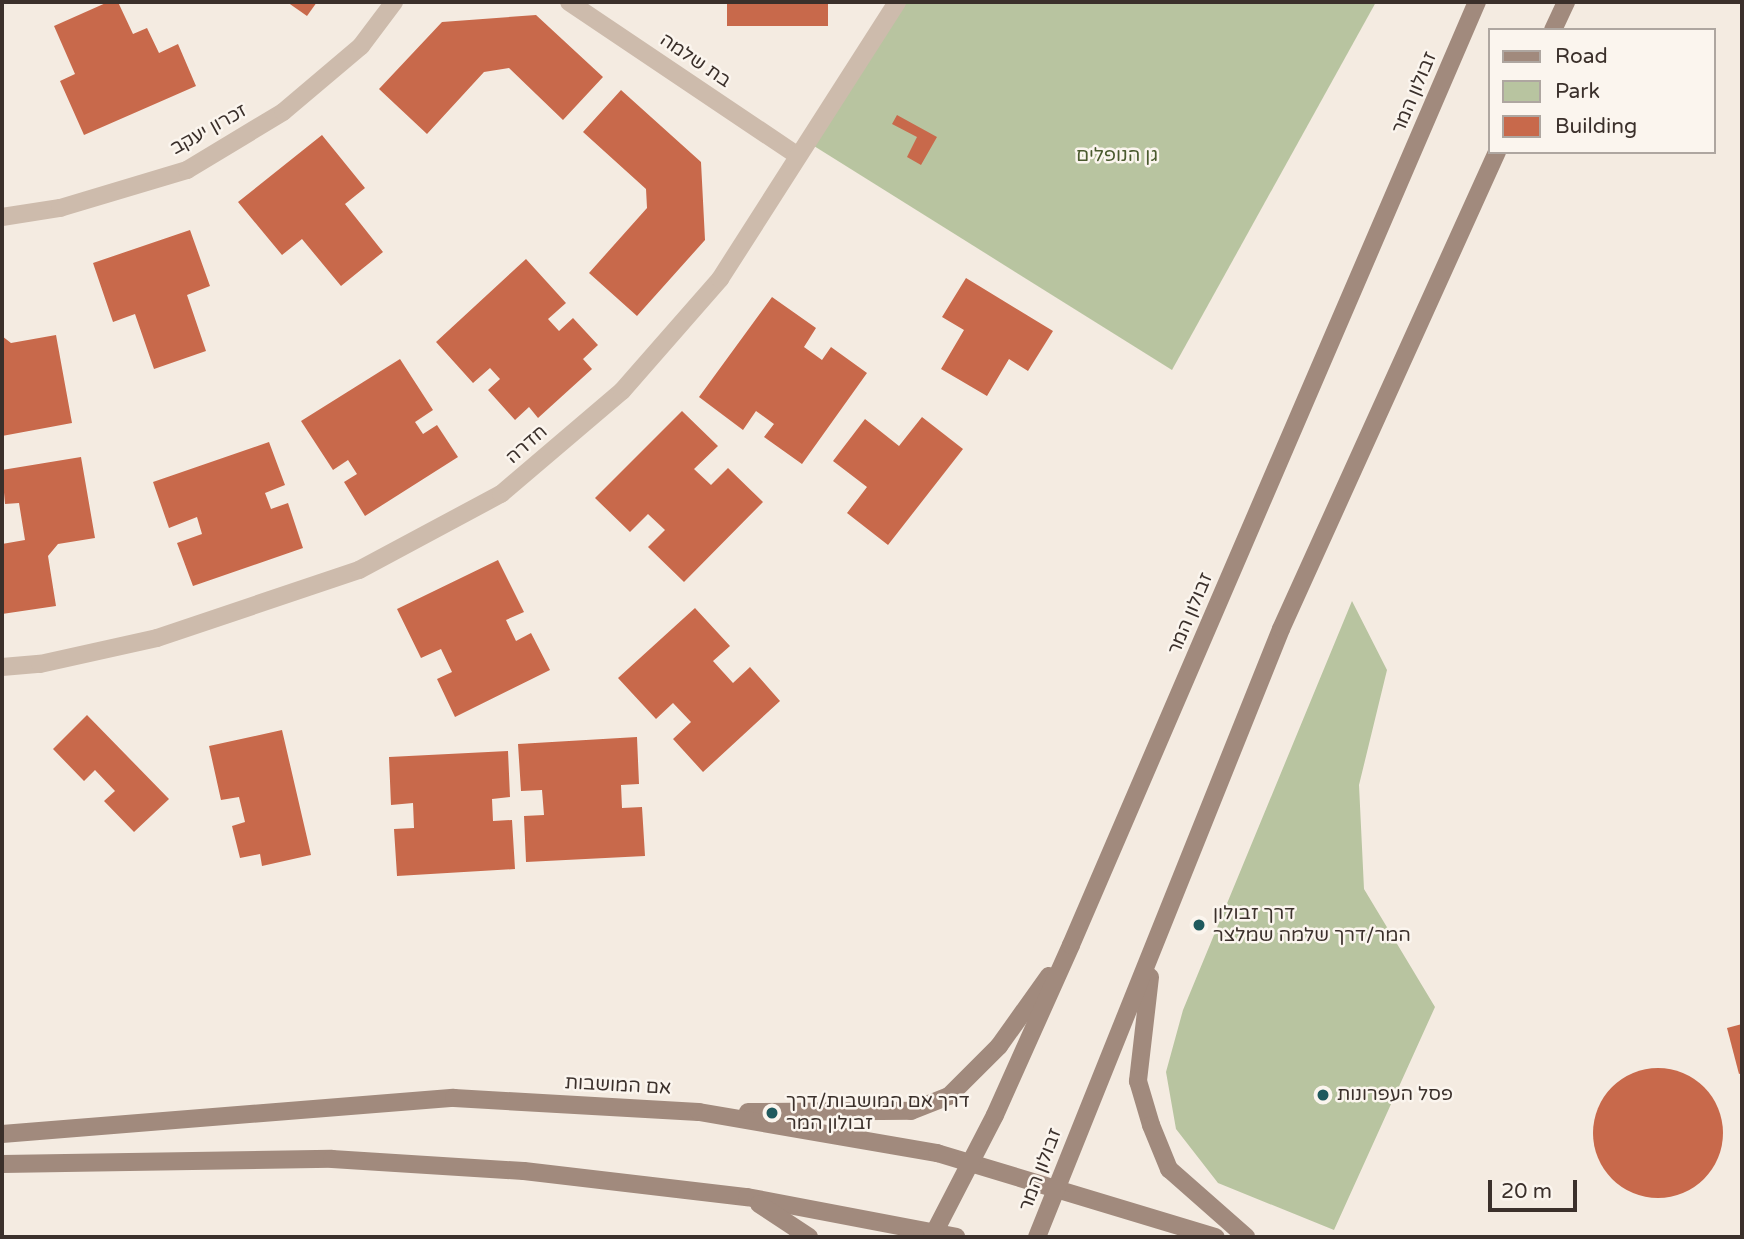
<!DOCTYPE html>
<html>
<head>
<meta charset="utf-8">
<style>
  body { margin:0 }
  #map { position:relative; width:1744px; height:1239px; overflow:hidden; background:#f4ebe1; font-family:"Varela Round","Noto Sans Hebrew",sans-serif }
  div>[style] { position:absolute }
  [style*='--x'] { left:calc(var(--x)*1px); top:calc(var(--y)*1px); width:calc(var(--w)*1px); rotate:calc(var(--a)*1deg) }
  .green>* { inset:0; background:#b8c4a0 }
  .building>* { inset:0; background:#c8694b; transform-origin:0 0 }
  .round { border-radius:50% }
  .street>* { height:18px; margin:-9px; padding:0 9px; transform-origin:9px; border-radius:9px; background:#cdbbac }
  .secondary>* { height:18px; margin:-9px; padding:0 9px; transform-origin:9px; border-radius:9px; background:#a18a7d }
  .dots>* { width:19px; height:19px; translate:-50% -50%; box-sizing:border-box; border:4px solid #fbf5ee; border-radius:50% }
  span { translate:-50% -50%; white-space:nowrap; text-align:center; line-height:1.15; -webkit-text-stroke:5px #fbf5ee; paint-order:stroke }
  .street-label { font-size:19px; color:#3b302b }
  .park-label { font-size:19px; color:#4a5a2e }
  .poi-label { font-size:19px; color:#3b302b }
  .left { translate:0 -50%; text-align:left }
  .frame { position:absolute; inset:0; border:4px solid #3b302b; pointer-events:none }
  .legend { position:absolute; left:1488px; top:28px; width:228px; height:126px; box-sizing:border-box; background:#fbf5ee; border:2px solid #aea6a0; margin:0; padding:9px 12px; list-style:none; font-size:21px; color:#3b302b }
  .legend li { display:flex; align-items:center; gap:14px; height:35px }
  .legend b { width:35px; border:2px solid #aea6a0 }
  .scale { position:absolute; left:1488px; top:1180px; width:89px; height:32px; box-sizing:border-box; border:4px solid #3b302b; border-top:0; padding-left:9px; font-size:21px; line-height:24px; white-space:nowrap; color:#3b302b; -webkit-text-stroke:5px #fbf5ee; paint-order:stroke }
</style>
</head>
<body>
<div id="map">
  <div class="green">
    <div style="clip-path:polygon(904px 2px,1376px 2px,1172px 370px,806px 141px)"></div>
    <div style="clip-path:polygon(1352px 601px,1387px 670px,1359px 785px,1364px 889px,1435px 1007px,1334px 1230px,1218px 1183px,1176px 1129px,1166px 1072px,1183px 1010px)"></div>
  </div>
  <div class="building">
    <div style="clip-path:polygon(108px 2px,118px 2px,133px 34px,147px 28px,159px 53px,178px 44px,196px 86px,84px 135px,60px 81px,75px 74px,54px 26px)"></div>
    <div style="clip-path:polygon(287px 2px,317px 2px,307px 16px)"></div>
    <div style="left:727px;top:2px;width:101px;height:24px"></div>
    <div style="clip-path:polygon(536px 15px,603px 77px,563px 120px,509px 68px,484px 72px,427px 134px,379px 89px,442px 22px)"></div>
    <div style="clip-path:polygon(621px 90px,701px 162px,705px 240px,637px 316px,589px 273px,647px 208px,646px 189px,583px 132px)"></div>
    <div style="clip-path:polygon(897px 115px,937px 137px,921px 165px,907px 157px,917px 137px,892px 124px)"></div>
    <div style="clip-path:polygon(322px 135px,365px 188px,345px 204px,383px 252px,341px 286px,302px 239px,282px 255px,238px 202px)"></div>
    <div style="clip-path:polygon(190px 230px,210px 286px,187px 295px,206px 351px,154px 369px,135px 314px,113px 322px,93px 263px)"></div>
    <div style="clip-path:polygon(526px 259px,566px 303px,548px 319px,559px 331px,573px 318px,598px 345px,583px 359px,592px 369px,538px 418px,529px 407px,515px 420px,488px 390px,500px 379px,490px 368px,473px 383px,436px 342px)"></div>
    <div style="clip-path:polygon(966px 278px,1053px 331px,1028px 371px,1009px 359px,987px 396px,941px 369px,964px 330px,942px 317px)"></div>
    <div style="clip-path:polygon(772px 297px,816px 328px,804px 347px,822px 360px,831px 347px,867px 373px,802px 464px,764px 437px,774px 424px,756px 411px,743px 430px,699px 397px)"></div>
    <div style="clip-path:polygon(56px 335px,72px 423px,2px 436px,2px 336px,11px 343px)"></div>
    <div style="clip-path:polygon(400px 359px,433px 410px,415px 422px,423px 434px,437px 425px,458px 457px,365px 516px,344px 482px,357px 474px,348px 460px,333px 470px,301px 421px)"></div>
    <div style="clip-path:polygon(682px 411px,718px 446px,694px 469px,711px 485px,728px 468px,763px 502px,684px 582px,648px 547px,665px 530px,648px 514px,630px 532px,595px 498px)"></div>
    <div style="clip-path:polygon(922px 417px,963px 449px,888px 545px,847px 513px,867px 487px,833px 461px,865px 419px,899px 446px)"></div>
    <div style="clip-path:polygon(269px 442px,285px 485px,265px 493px,271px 509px,288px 503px,303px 548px,193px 586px,177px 543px,202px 534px,197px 517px,169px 528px,153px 482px)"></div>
    <div style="clip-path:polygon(81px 457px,95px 538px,58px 544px,48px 556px,56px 606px,2px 614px,2px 544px,25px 540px,19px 503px,5px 504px,2px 470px)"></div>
    <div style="clip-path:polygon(498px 560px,524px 612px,506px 620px,516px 641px,531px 633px,550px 670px,455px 717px,437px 679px,452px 672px,441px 649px,421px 658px,397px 609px)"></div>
    <div style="clip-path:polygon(695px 608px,730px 646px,713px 661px,733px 683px,750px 667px,780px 701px,703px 772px,673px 739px,691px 722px,673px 703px,656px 719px,618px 678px)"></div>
    <div style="clip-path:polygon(87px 715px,169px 799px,134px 832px,104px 801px,115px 791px,95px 770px,84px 781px,53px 749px)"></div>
    <div style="clip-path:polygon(282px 730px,311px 855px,262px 866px,260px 854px,240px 858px,232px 826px,245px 822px,239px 797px,221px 800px,209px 746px)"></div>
    <div style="clip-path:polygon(637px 737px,639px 784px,621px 785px,622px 808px,642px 807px,645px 856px,526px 862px,524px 816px,544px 815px,542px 790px,521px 791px,518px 744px)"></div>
    <div style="clip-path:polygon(508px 751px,510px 797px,492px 799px,493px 821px,512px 820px,515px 869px,397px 876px,394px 829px,414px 828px,413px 803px,391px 805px,389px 757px)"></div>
    <div style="clip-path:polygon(1742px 1024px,1742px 1073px,1739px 1074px,1727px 1028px)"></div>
    <div class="round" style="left:1593px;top:1068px;width:130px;height:130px"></div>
  </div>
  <div class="street">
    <div style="--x:569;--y:2;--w:275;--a:33.9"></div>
    <div style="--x:2;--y:217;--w:59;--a:-8.8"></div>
    <div style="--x:60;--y:208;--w:133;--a:-16.7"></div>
    <div style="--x:187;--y:170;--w:112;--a:-31.1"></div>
    <div style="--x:283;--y:112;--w:102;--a:-40.2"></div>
    <div style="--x:361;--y:46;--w:55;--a:-53.1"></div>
    <div style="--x:2;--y:667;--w:38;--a:-5"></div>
    <div style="--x:40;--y:664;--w:120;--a:-12.5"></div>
    <div style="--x:157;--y:638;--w:213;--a:-18.6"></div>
    <div style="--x:359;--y:570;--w:161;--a:-28.2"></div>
    <div style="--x:501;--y:494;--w:159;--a:-40.4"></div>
    <div style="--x:622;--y:391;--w:149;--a:-48.8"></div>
    <div style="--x:720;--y:279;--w:329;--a:-57.4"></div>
  </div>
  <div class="secondary">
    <div style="--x:1553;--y:30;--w:31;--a:-65"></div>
    <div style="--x:1150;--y:977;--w:105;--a:96.6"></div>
    <div style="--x:1138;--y:1081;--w:46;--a:73.5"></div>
    <div style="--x:1151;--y:1125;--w:48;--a:67.8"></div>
    <div style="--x:1169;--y:1169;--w:103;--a:41.4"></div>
    <div style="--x:748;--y:1112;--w:163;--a:-0.4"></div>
    <div style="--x:911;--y:1111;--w:41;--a:-21.5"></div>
    <div style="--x:949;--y:1096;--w:71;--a:-45"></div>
    <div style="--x:999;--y:1046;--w:86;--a:-54.5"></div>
    <div style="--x:2;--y:1134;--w:453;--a:-4.6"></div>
    <div style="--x:454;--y:1098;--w:245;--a:3.3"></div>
    <div style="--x:699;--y:1112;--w:242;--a:9.8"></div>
    <div style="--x:937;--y:1153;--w:291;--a:16.8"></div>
    <div style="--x:2;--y:1164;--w:330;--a:-0.9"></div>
    <div style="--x:332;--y:1159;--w:192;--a:3.6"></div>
    <div style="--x:524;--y:1171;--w:225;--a:6.7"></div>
    <div style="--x:747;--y:1197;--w:213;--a:10.8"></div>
    <div style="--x:759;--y:1204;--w:60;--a:33.4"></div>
    <div style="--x:932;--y:1237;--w:137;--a:-62.7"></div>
    <div style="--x:995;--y:1115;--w:186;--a:-65.9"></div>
    <div style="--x:1071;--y:945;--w:1027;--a:-66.71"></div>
    <div style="--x:1037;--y:1237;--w:655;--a:-68.13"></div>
    <div style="--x:1281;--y:629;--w:524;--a:-65.64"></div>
  </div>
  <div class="dots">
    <div style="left:1199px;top:925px;background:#1f5a5e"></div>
    <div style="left:1323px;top:1095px;background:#1f5a5e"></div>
    <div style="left:772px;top:1113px;background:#1f5a5e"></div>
  </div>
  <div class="street-label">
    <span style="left:695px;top:61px;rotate:34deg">בת שלמה</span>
    <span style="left:1415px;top:93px;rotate:-67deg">זבולון המר</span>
    <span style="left:209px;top:130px;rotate:-29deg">זכרון יעקב</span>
    <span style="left:527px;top:445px;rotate:-41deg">חדרה</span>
    <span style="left:1191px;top:614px;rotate:-67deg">זבולון המר</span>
    <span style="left:618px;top:1086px;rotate:3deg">אם המושבות</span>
    <span style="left:1041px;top:1170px;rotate:-69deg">זבולון המר</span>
  </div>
  <div class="park-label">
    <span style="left:1117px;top:156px">גן הנופלים</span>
  </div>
  <div class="poi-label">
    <span class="left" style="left:1213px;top:925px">דרך זבולון<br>המר/דרך שלמה שמלצר</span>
    <span class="left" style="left:1337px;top:1095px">פסל העפרונות</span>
    <span class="left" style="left:786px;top:1113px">דרך אם המושבות/דרך<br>זבולון המר</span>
  </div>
  <div class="frame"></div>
  <ul class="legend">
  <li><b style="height:9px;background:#a18a7d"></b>Road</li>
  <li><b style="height:19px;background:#b8c4a0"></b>Park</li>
  <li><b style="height:19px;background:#c8694b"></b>Building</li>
  </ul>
  <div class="scale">20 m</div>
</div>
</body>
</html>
